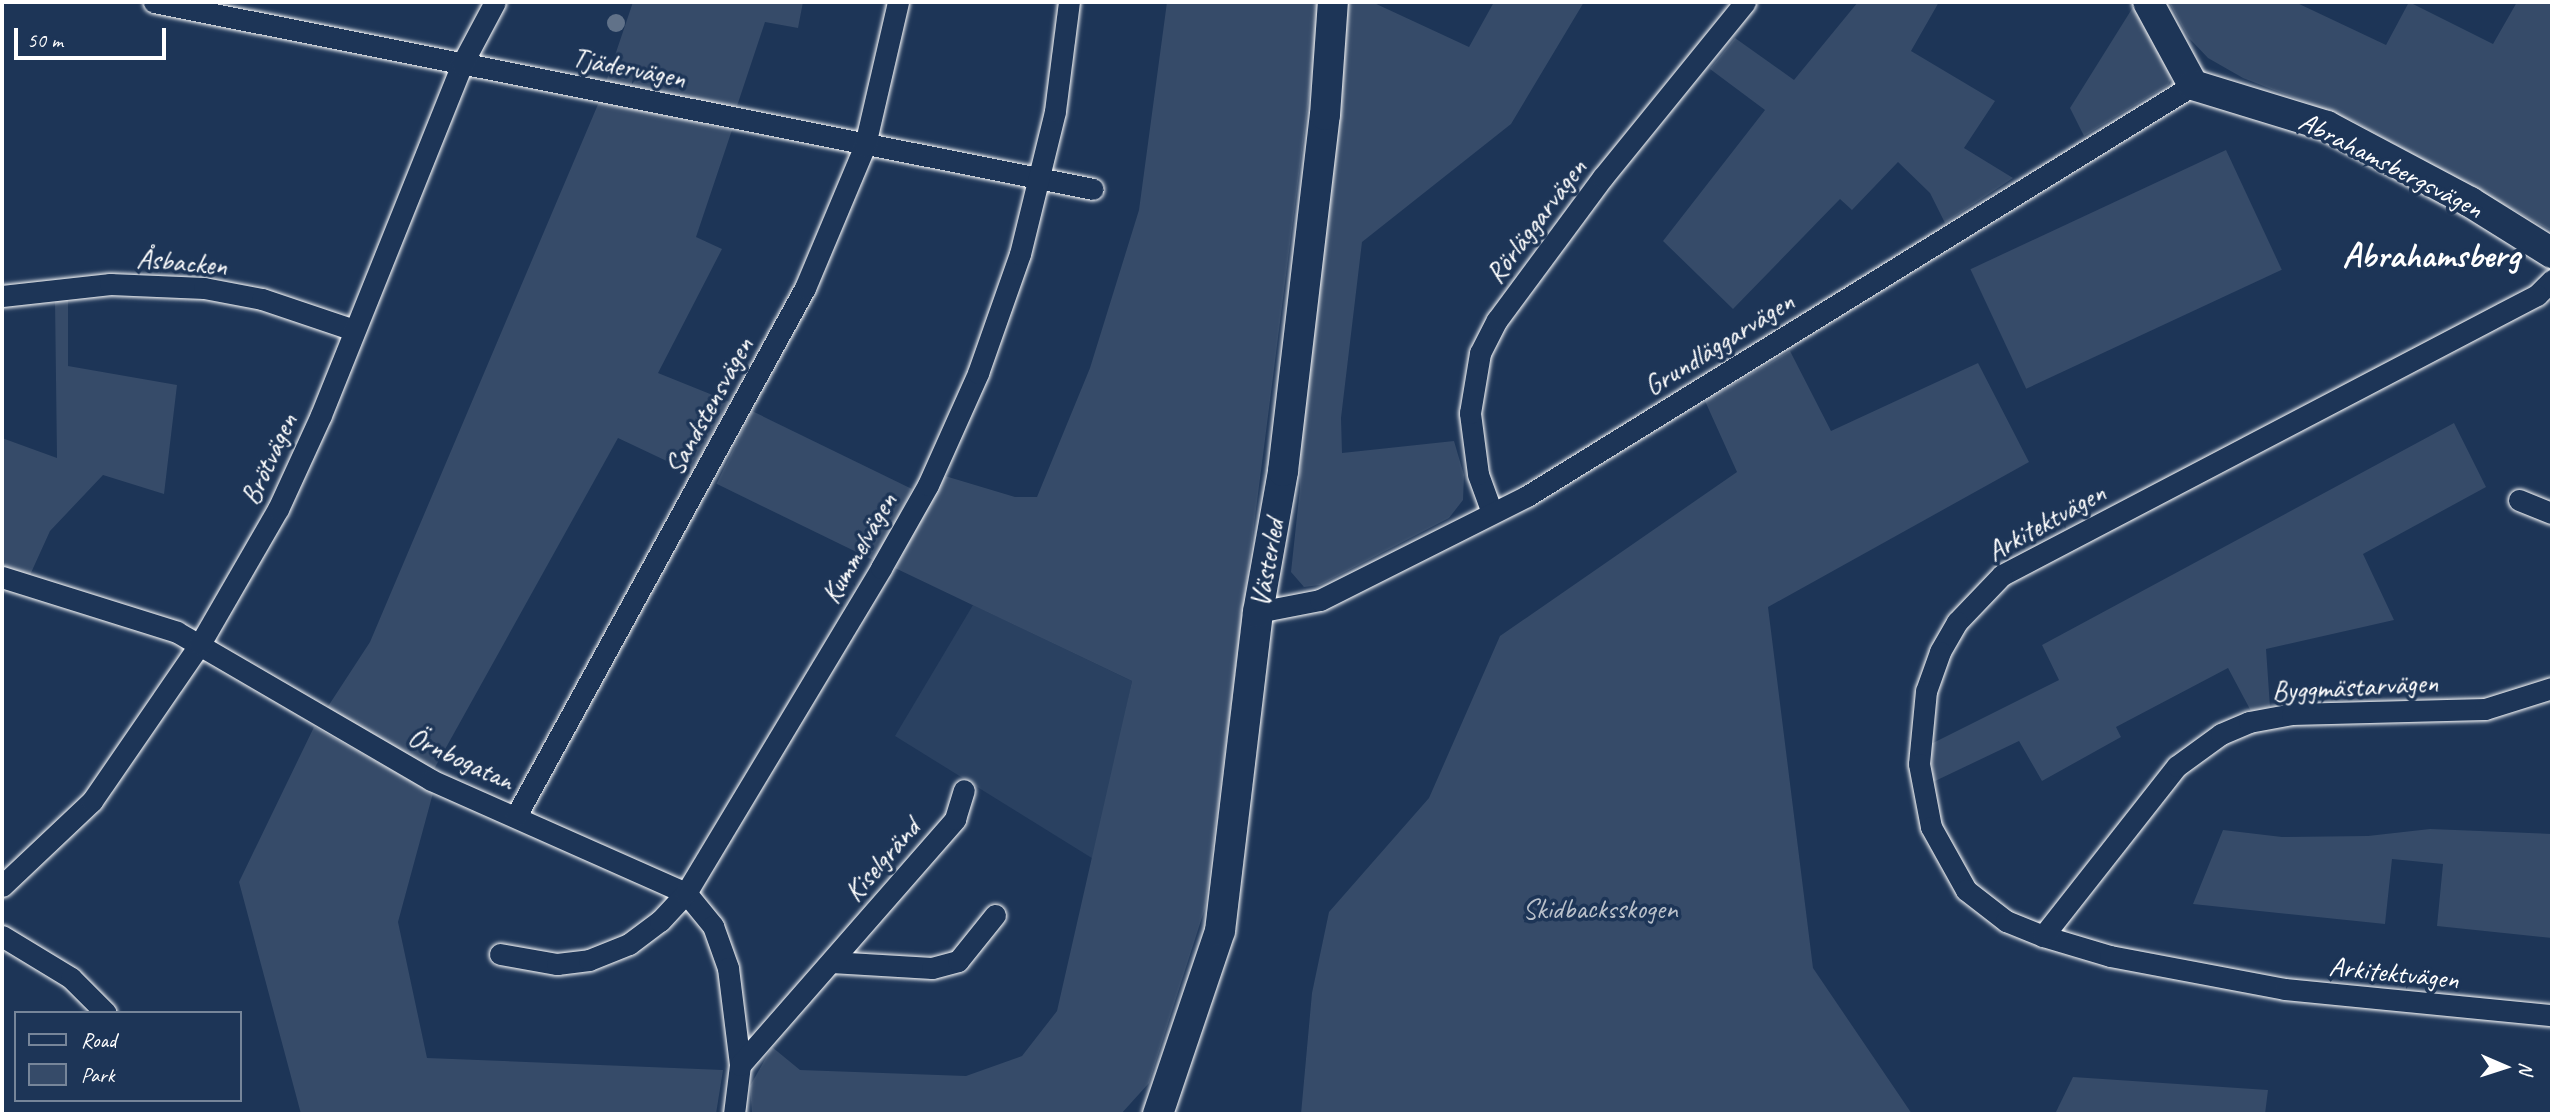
<!DOCTYPE html>
<html>
<head>
<meta charset="utf-8">
<style>
  body { margin:0 }
  #map { position:relative; width:2554px; height:1116px; overflow:hidden; background:#1d3557; font-family:Caveat,sans-serif }
  div>[style] { position:absolute }
  [style*='--x'] { left:calc(var(--x)*1px); top:calc(var(--y)*1px); width:calc(var(--w)*1px); rotate:calc(var(--a)*1deg) }
  .built>* { inset:0; background:#2a4161 }
  .green>* { inset:0; background:#364b69; transform-origin:0 0 }
  .water>* { inset:0; background:#617289 }
  .round { border-radius:50% }
  .roads { filter:drop-shadow(0 0 2px #fff) drop-shadow(0 0 2px #fff) }
  .street>* { height:21px; margin:-10.5px; padding:0 10.5px; transform-origin:10.5px; border-radius:10.5px; background:#1d3557 }
  .secondary>* { height:30px; margin:-15px; padding:0 15px; transform-origin:15px; border-radius:15px; background:#1d3557 }
  span { translate:-50% -50%; white-space:nowrap; text-align:center; line-height:1.15; -webkit-text-stroke:7px #1d3557; paint-order:stroke }
  .street-label { font-size:28px; color:#fff }
  .park-label { font-size:28px; color:#b9c0ca }
  .district-label { font-size:35px; color:#fff; font-weight:700 }
  .frame { position:absolute; inset:0; border:4px solid #fff; pointer-events:none }
  .legend { position:absolute; left:14px; top:1011px; width:228px; height:91px; box-sizing:border-box; background:#1d3557; border:2px solid #77869a; margin:0; padding:9px 12px; list-style:none; font-size:21px; color:#fff }
  .legend li { display:flex; align-items:center; gap:14px; height:35px }
  .legend b { width:35px; border:2px solid #77869a }
  .north { position:absolute; left:2470px; top:1032px; width:70px; height:70px; -webkit-text-stroke:5px #1d3557; paint-order:stroke; rotate:93deg; font-size:19px; font-weight:700; line-height:28px; text-align:center; color:#fff }
  .north::after { content:''; display:block; margin:auto; width:24px; height:32px; background:#fff; clip-path:polygon(50% 0,100% 100%,50% 72%,0 100%) }
  .scale { position:absolute; left:14px; top:28px; width:152px; height:32px; box-sizing:border-box; border:4px solid #fff; border-top:0; padding-left:9px; font-size:21px; line-height:24px; white-space:nowrap; color:#fff; -webkit-text-stroke:5px #1d3557; paint-order:stroke }
</style>
</head>
<body>
<div id="map">
  <div class="built">
    <div style="clip-path:polygon(973px 605px,1132px 681px,1095px 860px,895px 736px)"></div>
  </div>
  <div class="green">
    <div style="clip-path:polygon(633px 2px,803px 2px,798px 28px,765px 22px,736px 109px,606px 82px)"></div>
    <div style="clip-path:polygon(1167px 2px,1321px 2px,1205px 908px,1149px 1083px,1121px 1114px,752px 1114px,750px 1086px,772px 1047px,800px 1070px,966px 1076px,1022px 1056px,1057px 1011px,1132px 681px,895px 568px,945px 476px,1015px 497px,1037px 497px,1090px 368px,1139px 210px)"></div>
    <div style="clip-path:polygon(1332px 2px,1372px 2px,1469px 47px,1494px 2px,1584px 2px,1511px 124px,1362px 242px,1341px 418px,1342px 453px,1454px 441px,1464px 475px,1463px 500px,1449px 518px,1320px 585px,1304px 587px,1291px 572px,1300px 488px,1304px 274px)"></div>
    <div style="clip-path:polygon(1858px 2px,1939px 2px,1911px 51px,1995px 101px,1964px 148px,2013px 178px,1945px 223px,1930px 193px,1898px 162px,1852px 210px,1840px 199px,1733px 309px,1663px 241px,1765px 110px,1710px 69px,1735px 38px,1794px 80px)"></div>
    <div style="clip-path:polygon(2169px 2px,2295px 2px,2386px 45px,2409px 2px,2493px 44px,2517px 2px,2552px 2px,2552px 231px,2351px 120px,2243px 78px,2208px 58px,2188px 37px)"></div>
    <div style="clip-path:polygon(2135px 4px,2174px 73px,2168px 85px,2084px 136px,2070px 108px)"></div>
    <div style="clip-path:polygon(599px 102px,732px 130px,696px 237px,722px 249px,658px 373px,730px 402px,692px 473px,618px 438px,433px 771px,325px 711px,370px 642px)"></div>
    <div style="left:2226px;top:150px;width:132px;height:282px;rotate:65deg"></div>
    <div style="clip-path:polygon(68px 298px,68px 366px,177px 385px,164px 494px,103px 475px,50px 531px,30px 575px,2px 567px,2px 438px,57px 458px,55px 300px)"></div>
    <div style="clip-path:polygon(1790px 351px,1831px 431px,1978px 363px,2029px 462px,1768px 607px,1813px 968px,1912px 1114px,1301px 1114px,1312px 993px,1329px 912px,1429px 798px,1500px 636px,1737px 472px,1705px 401px)"></div>
    <div style="left:752px;top:411px;width:178px;height:81px;rotate:26deg"></div>
    <div style="clip-path:polygon(2454px 423px,2486px 487px,2363px 554px,2394px 620px,2266px 649px,2270px 707px,2252px 713px,2228px 668px,2116px 727px,2121px 737px,2042px 781px,2019px 741px,1933px 782px,1931px 744px,2059px 680px,2042px 645px)"></div>
    <div style="clip-path:polygon(314px 727px,433px 793px,398px 922px,427px 1058px,723px 1070px,716px 1114px,301px 1114px,239px 882px)"></div>
    <div style="clip-path:polygon(2430px 829px,2552px 834px,2552px 938px,2437px 926px,2443px 864px,2392px 859px,2385px 924px,2193px 904px,2223px 830px,2282px 837px,2368px 836px)"></div>
    <div style="clip-path:polygon(2073px 1077px,2268px 1090px,2265px 1114px,2055px 1114px)"></div>
  </div>
  <div class="water">
    <div class="round" style="left:607px;top:14px;width:18px;height:18px"></div>
  </div>
  <div class="roads">
    <div class="street">
      <div style="--x:154;--y:2;--w:957;--a:11.26"></div>
      <div style="--x:2552;--y:280;--w:21;--a:135"></div>
      <div style="--x:2537;--y:295;--w:604;--a:152.37"></div>
      <div style="--x:2002;--y:575;--w:65;--a:133.8"></div>
      <div style="--x:1957;--y:622;--w:34;--a:120"></div>
      <div style="--x:1940;--y:652;--w:41;--a:109.7"></div>
      <div style="--x:1926;--y:691;--w:73;--a:95.5"></div>
      <div style="--x:1919;--y:764;--w:64;--a:79.2"></div>
      <div style="--x:1931;--y:827;--w:72;--a:60.9"></div>
      <div style="--x:1966;--y:890;--w:51;--a:37.8"></div>
      <div style="--x:2006;--y:921;--w:40;--a:22"></div>
      <div style="--x:2043;--y:936;--w:70;--a:16.6"></div>
      <div style="--x:2110;--y:956;--w:178;--a:10.7"></div>
      <div style="--x:2285;--y:989;--w:268;--a:5.6"></div>
      <div style="--x:2;--y:296;--w:109;--a:-6.3"></div>
      <div style="--x:110;--y:284;--w:94;--a:2.4"></div>
      <div style="--x:204;--y:288;--w:59;--a:10.7"></div>
      <div style="--x:262;--y:299;--w:97;--a:18.6"></div>
      <div style="--x:2519;--y:500;--w:35;--a:22"></div>
      <div style="--x:1491;--y:510;--w:38;--a:-110"></div>
      <div style="--x:1478;--y:474;--w:62;--a:-97.5"></div>
      <div style="--x:1470;--y:413;--w:61;--a:-80.5"></div>
      <div style="--x:1480;--y:353;--w:37;--a:-63"></div>
      <div style="--x:1497;--y:320;--w:178;--a:-53.5"></div>
      <div style="--x:1603;--y:177;--w:225;--a:-50.9"></div>
      <div style="--x:2;--y:577;--w:183;--a:17.4"></div>
      <div style="--x:177;--y:632;--w:294;--a:30.2"></div>
      <div style="--x:431;--y:780;--w:279;--a:23.9"></div>
      <div style="--x:686;--y:893;--w:43;--a:50.7"></div>
      <div style="--x:713;--y:926;--w:45;--a:70.3"></div>
      <div style="--x:728;--y:968;--w:98;--a:82.9"></div>
      <div style="--x:740;--y:1065;--w:49;--a:97"></div>
      <div style="--x:1258;--y:612;--w:63;--a:-11"></div>
      <div style="--x:1320;--y:600;--w:232;--a:-26.7"></div>
      <div style="--x:1527;--y:496;--w:783;--a:-31.68"></div>
      <div style="--x:516;--y:816;--w:602;--a:-61.31"></div>
      <div style="--x:805;--y:288;--w:155;--a:-67.2"></div>
      <div style="--x:865;--y:145;--w:147;--a:-77"></div>
      <div style="--x:2;--y:886;--w:124;--a:-43.4"></div>
      <div style="--x:92;--y:801;--w:191;--a:-55.5"></div>
      <div style="--x:200;--y:644;--w:156;--a:-60"></div>
      <div style="--x:278;--y:509;--w:103;--a:-65.4"></div>
      <div style="--x:321;--y:415;--w:378;--a:-68.1"></div>
      <div style="--x:462;--y:64;--w:70;--a:-62"></div>
      <div style="--x:2;--y:936;--w:81;--a:31.3"></div>
      <div style="--x:71;--y:978;--w:49;--a:45"></div>
      <div style="--x:2043;--y:936;--w:216;--a:-51.8"></div>
      <div style="--x:2177;--y:766;--w:54;--a:-36"></div>
      <div style="--x:2221;--y:734;--w:30;--a:-23"></div>
      <div style="--x:2249;--y:722;--w:44;--a:-10.5"></div>
      <div style="--x:2292;--y:714;--w:193;--a:-1.5"></div>
      <div style="--x:2485;--y:709;--w:70;--a:-17.4"></div>
      <div style="--x:500;--y:954;--w:58;--a:10"></div>
      <div style="--x:557;--y:964;--w:32;--a:-7"></div>
      <div style="--x:589;--y:960;--w:43;--a:-21.8"></div>
      <div style="--x:629;--y:944;--w:39;--a:-37"></div>
      <div style="--x:660;--y:921;--w:38;--a:-47"></div>
      <div style="--x:686;--y:893;--w:379;--a:-59"></div>
      <div style="--x:881;--y:568;--w:95;--a:-60.5"></div>
      <div style="--x:928;--y:485;--w:123;--a:-65.9"></div>
      <div style="--x:978;--y:373;--w:126;--a:-70.6"></div>
      <div style="--x:1020;--y:254;--w:147;--a:-76.2"></div>
      <div style="--x:1055;--y:111;--w:110;--a:-82.7"></div>
      <div style="--x:831;--y:962;--w:101;--a:3.4"></div>
      <div style="--x:932;--y:968;--w:27;--a:-15"></div>
      <div style="--x:958;--y:961;--w:59;--a:-51.2"></div>
      <div style="--x:740;--y:1065;--w:327;--a:-48.8"></div>
      <div style="--x:955;--y:819;--w:30;--a:-73"></div>
    </div>
    <div class="secondary">
      <div style="--x:2148;--y:2;--w:94;--a:61.5"></div>
      <div style="--x:2193;--y:85;--w:140;--a:17"></div>
      <div style="--x:2327;--y:126;--w:162;--a:28"></div>
      <div style="--x:2470;--y:202;--w:97;--a:31.9"></div>
      <div style="--x:1158;--y:1114;--w:193;--a:-71.3"></div>
      <div style="--x:1220;--y:931;--w:321;--a:-83.2"></div>
      <div style="--x:1258;--y:612;--w:143;--a:-79.9"></div>
      <div style="--x:1283;--y:471;--w:358;--a:-83.3"></div>
      <div style="--x:1325;--y:115;--w:113;--a:-86"></div>
    </div>
  </div>
  <div class="street-label">
    <span style="left:629px;top:68px;rotate:11deg">Tjädervägen</span>
    <span style="left:2391px;top:165px;rotate:27deg">Abrahamsbergsvägen</span>
    <span style="left:1536px;top:221px;rotate:-53deg">Rörläggarvägen</span>
    <span style="left:182px;top:262px;rotate:5deg">Åsbacken</span>
    <span style="left:1719px;top:344px;rotate:-32deg">Grundläggarvägen</span>
    <span style="left:709px;top:406px;rotate:-61deg">Sandstensvägen</span>
    <span style="left:269px;top:459px;rotate:-65deg">Brötvägen</span>
    <span style="left:2046px;top:522px;rotate:-29deg">Arkitektvägen</span>
    <span style="left:859px;top:548px;rotate:-60deg">Kummelvägen</span>
    <span style="left:1267px;top:563px;rotate:-80deg">Västerled</span>
    <span style="left:2355px;top:687px;rotate:-3deg">Byggmästarvägen</span>
    <span style="left:461px;top:759px;rotate:25deg">Örnbogatan</span>
    <span style="left:882px;top:860px;rotate:-49deg">Kiselgränd</span>
    <span style="left:2394px;top:973px;rotate:6deg">Arkitektvägen</span>
  </div>
  <div class="park-label">
    <span style="left:1600px;top:909px">Skidbacksskogen</span>
  </div>
  <div class="district-label">
    <span style="left:2431px;top:256px">Abrahamsberg</span>
  </div>
  <div class="frame"></div>
  <ul class="legend">
  <li><b style="height:9px;background:#1d3557"></b>Road</li>
  <li><b style="height:19px;background:#364b69"></b>Park</li>
  </ul>
  <div class="north">N</div>
  <div class="scale">50 m</div>
</div>
</body>
</html>
